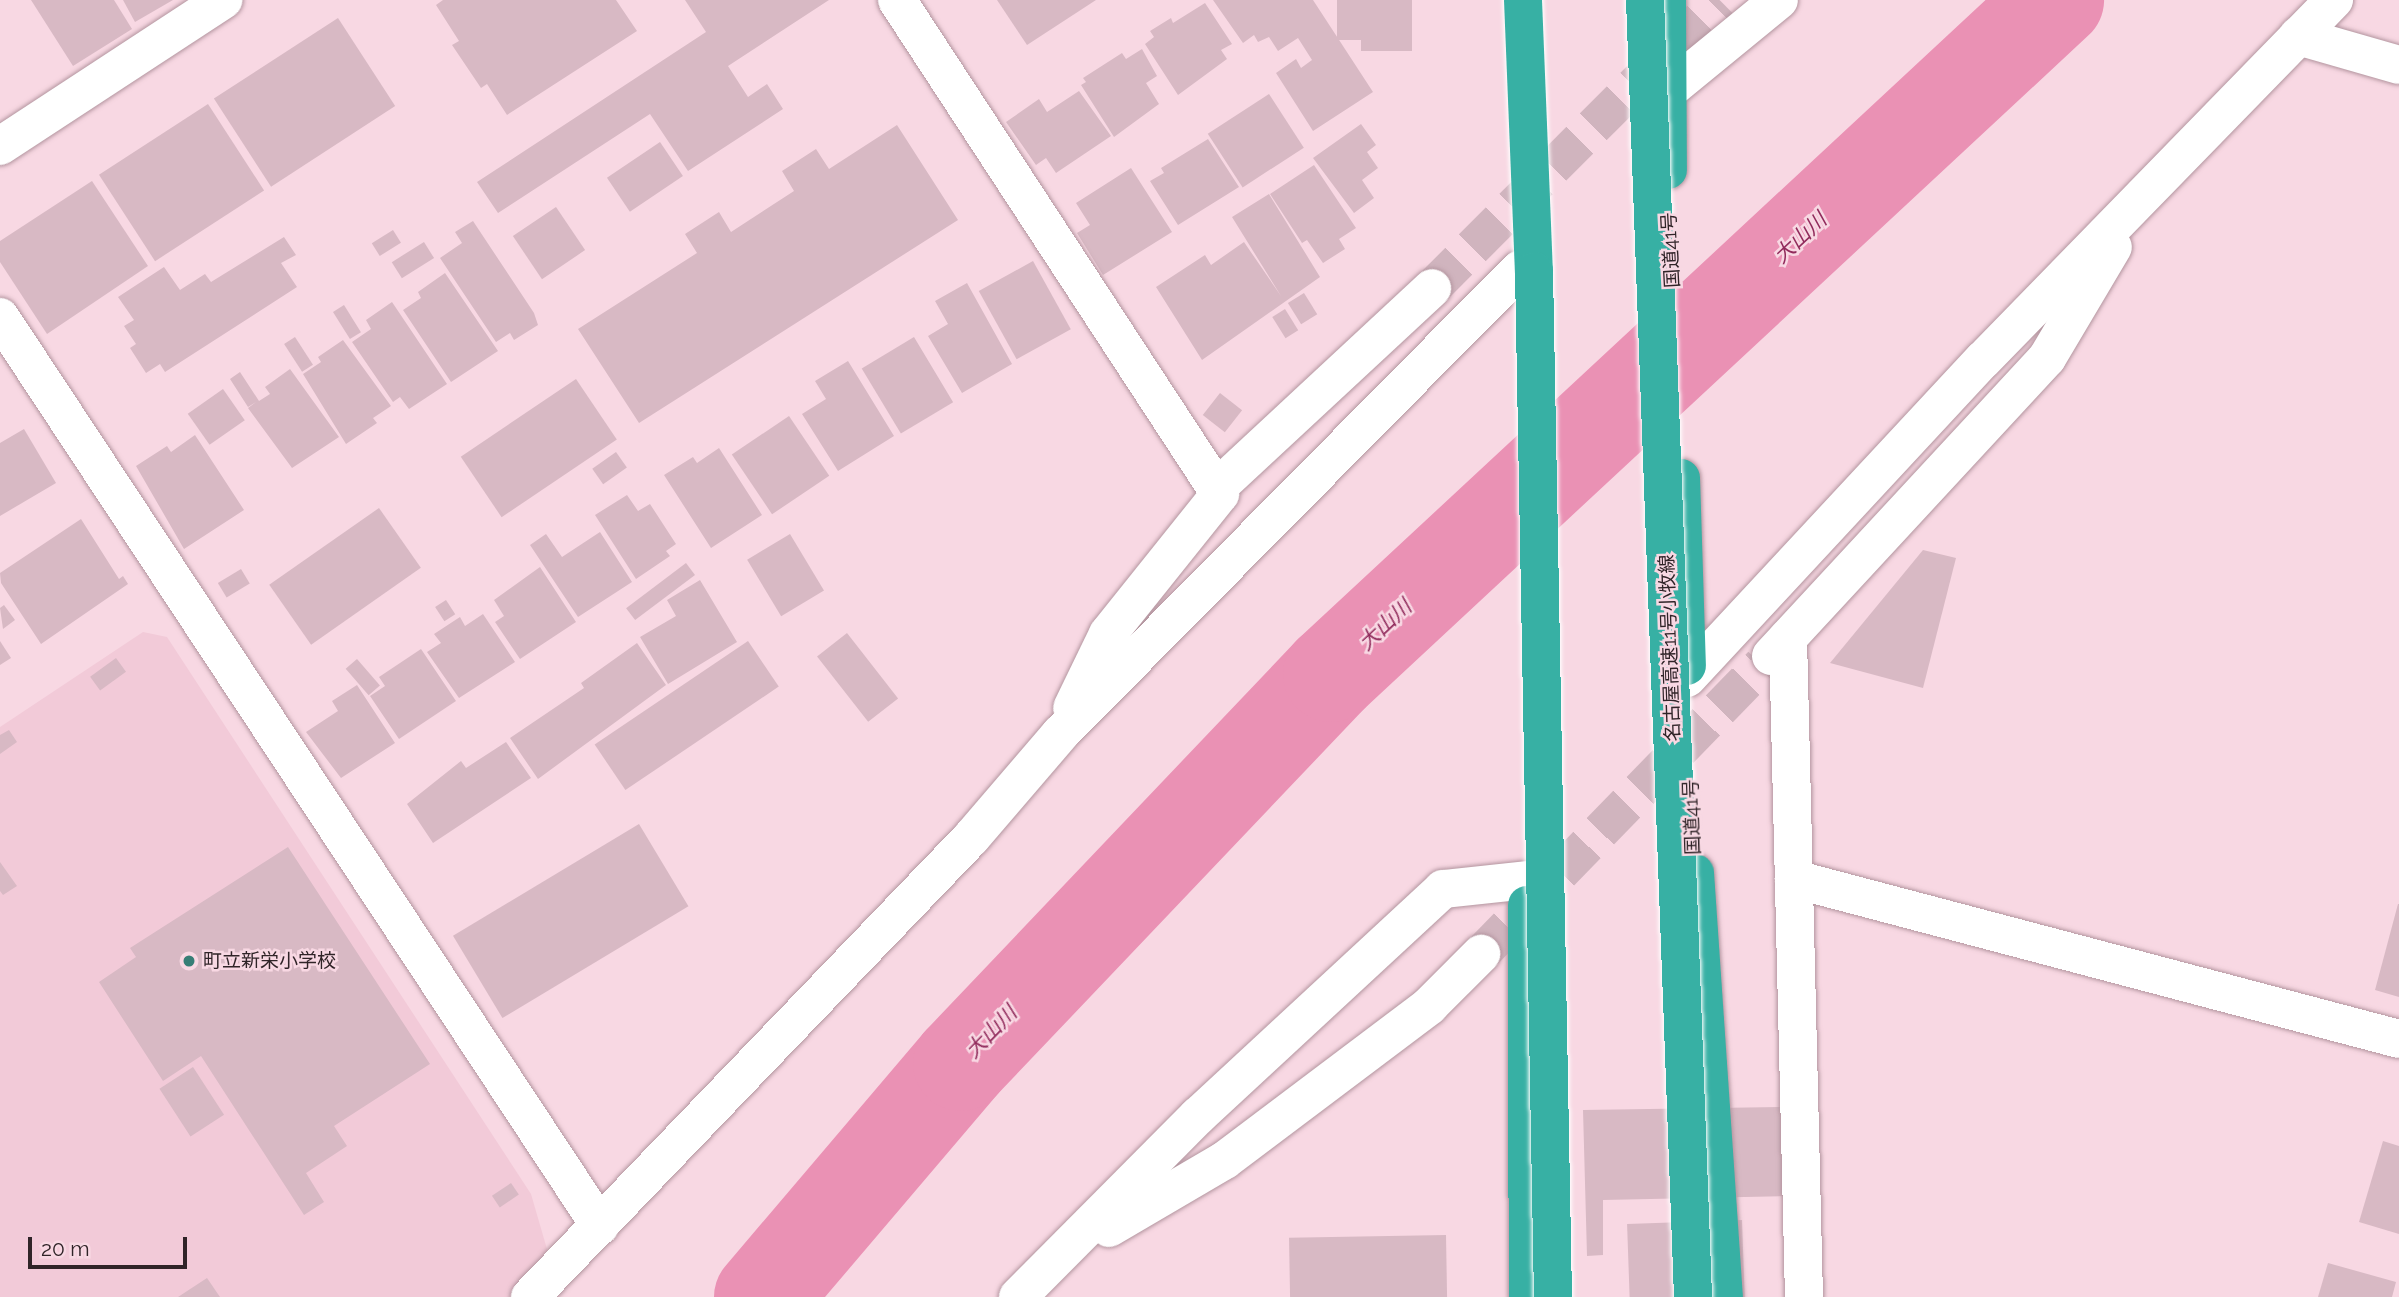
<!DOCTYPE html>
<html>
<head>
<meta charset="utf-8">
<style>
  body { margin:0 }
  #map { position:relative; width:2399px; height:1297px; overflow:hidden; background:#f8d8e3; font-family:Raleway,"Noto Sans JP",sans-serif }
  div>[style] { position:absolute }
  [style*='--x'] { left:calc(var(--x)*1px); top:calc(var(--y)*1px); width:calc(var(--w)*1px); rotate:calc(var(--a)*1deg) }
  .built>* { inset:0; background:#f2cad8 }
  .river>* { height:96px; margin:-48px; padding:0 48px; transform-origin:48px; border-radius:48px; background:#ea91b4 }
  .building>* { inset:0; background:#d8b9c4; transform-origin:0 0 }
  .street-tunnel>* { height:38px; margin-top:-19px; transform-origin:0; background:repeating-linear-gradient(90deg,#d0b4be 0 38px,transparent 0 57px) }
  .roads { filter:drop-shadow(0 0 2px #b3959f) drop-shadow(0 0 2px #b3959f) }
  .street>* { height:38px; margin:-19px; padding:0 19px; transform-origin:19px; border-radius:19px; background:#fff }
  .highway>* { height:38px; margin:-19px; padding:0 19px; transform-origin:19px; border-radius:19px; background:#37b0a4 }
  .bridges { filter:drop-shadow(0 0 2px #fff) drop-shadow(0 0 2px #fff) }
  .highway-bridge>* { height:38px; margin:-19px; padding:0 19px; transform-origin:19px; border-radius:19px; background:#37b0a4 }
  .dots>* { width:19px; height:19px; translate:-50% -50%; box-sizing:border-box; border:4px solid #f8d8e3; border-radius:50% }
  span { translate:-50% -50%; white-space:nowrap; text-align:center; line-height:1.15; -webkit-text-stroke:5px #f8d8e3; paint-order:stroke }
  .street-label { font-size:19px; color:#302428 }
  .poi-label { font-size:19px; color:#302428 }
  .left { translate:0 -50%; text-align:left }
  .water-label { font-size:21px; color:#912b5c; font-style:italic }
  .scale { position:absolute; left:28px; top:1237px; width:159px; height:32px; box-sizing:border-box; border:4px solid #302428; border-top:0; padding-left:9px; font-size:21px; line-height:24px; white-space:nowrap; color:#302428; -webkit-text-stroke:5px #f8d8e3; paint-order:stroke }
</style>
</head>
<body>
<div id="map">
  <div class="built">
    <div style="clip-path:polygon(143px 632px,167px 637px,531px 1194px,549px 1256px,509px 1297px,0 1297px,0 727px)"></div>
  </div>
  <div class="river">
    <div style="--x:762;--y:1297;--w:307;--a:-49.6"></div>
    <div style="--x:961;--y:1063;--w:537;--a:-46.43"></div>
    <div style="--x:1331;--y:674;--w:990;--a:-42.91"></div>
  </div>
  <div class="building">
    <div style="clip-path:polygon(31px 0,114px 0,132px 29px,73px 66px)"></div>
    <div style="clip-path:polygon(123px 0,173px 0,135px 22px)"></div>
    <div style="clip-path:polygon(443px 0,616px 0,637px 31px,507px 115px,487px 84px,481px 88px,452px 45px,459px 41px,436px 5px)"></div>
    <div style="clip-path:polygon(685px 0,829px 0,728px 66px,748px 97px,767px 84px,783px 109px,688px 171px,650px 114px,498px 213px,477px 182px,706px 32px)"></div>
    <div style="clip-path:polygon(997px 0,1096px 0,1027px 45px)"></div>
    <div style="clip-path:polygon(1213px 0,1313px 0,1373px 92px,1313px 131px,1276px 73px,1296px 59px,1301px 68px,1312px 60px,1298px 38px,1278px 51px,1269px 37px,1258px 42px,1254px 35px,1243px 43px)"></div>
    <div style="clip-path:polygon(1337px 0,1412px 0,1412px 51px,1361px 51px,1361px 40px,1337px 40px)"></div>
    <div style="clip-path:polygon(1205px 3px,1232px 44px,1221px 50px,1227px 59px,1178px 95px,1145px 44px,1154px 37px,1150px 31px,1171px 18px,1173px 23px)"></div>
    <div style="left:338px;top:18px;width:105px;height:148px;rotate:57deg"></div>
    <div style="clip-path:polygon(1142px 49px,1157px 76px,1146px 83px,1159px 104px,1114px 137px,1081px 85px,1086px 82px,1083px 78px,1122px 53px,1126px 59px)"></div>
    <div style="clip-path:polygon(1079px 91px,1111px 136px,1056px 173px,1046px 158px,1036px 165px,1006px 122px,1039px 99px,1047px 112px)"></div>
    <div style="left:1269px;top:94px;width:64px;height:73px;rotate:57deg"></div>
    <div style="left:208px;top:104px;width:103px;height:130px;rotate:57deg"></div>
    <div style="clip-path:polygon(1361px 124px,1376px 145px,1367px 152px,1378px 168px,1362px 180px,1374px 198px,1354px 213px,1313px 158px)"></div>
    <div style="clip-path:polygon(897px 125px,958px 220px,639px 423px,578px 329px,697px 253px,685px 234px,719px 212px,731px 232px,794px 191px,782px 171px,816px 149px,829px 169px)"></div>
    <div style="clip-path:polygon(1208px 139px,1239px 187px,1178px 225px,1150px 181px,1164px 173px,1161px 168px)"></div>
    <div style="left:660px;top:142px;width:41px;height:64px;rotate:56deg"></div>
    <div style="clip-path:polygon(1314px 165px,1356px 228px,1339px 239px,1345px 249px,1323px 263px,1307px 240px,1302px 243px,1270px 194px)"></div>
    <div style="clip-path:polygon(1131px 168px,1172px 232px,1103px 275px,1077px 233px,1090px 225px,1076px 203px)"></div>
    <div style="clip-path:polygon(92px 181px,148px 266px,47px 334px,0 262px,0 241px)"></div>
    <div style="clip-path:polygon(1269px 194px,1320px 277px,1202px 360px,1156px 287px,1205px 255px,1211px 265px,1244px 242px,1281px 296px,1232px 217px)"></div>
    <div style="left:556px;top:207px;width:52px;height:52px;rotate:56deg"></div>
    <div style="clip-path:polygon(473px 221px,534px 313px,538px 325px,514px 340px,510px 333px,496px 342px,440px 258px,462px 243px,455px 232px)"></div>
    <div style="left:393px;top:230px;width:15px;height:25px;rotate:58deg"></div>
    <div style="clip-path:polygon(284px 237px,296px 255px,281px 263px,297px 287px,165px 372px,160px 364px,146px 373px,130px 348px,136px 344px,124px 326px,134px 320px,118px 297px,164px 267px,180px 290px,205px 274px,211px 282px)"></div>
    <div style="left:424px;top:242px;width:19px;height:38px;rotate:58deg"></div>
    <div style="left:1033px;top:261px;width:78px;height:62px;rotate:61deg"></div>
    <div style="clip-path:polygon(445px 273px,498px 351px,451px 382px,403px 310px,421px 298px,418px 292px)"></div>
    <div style="clip-path:polygon(967px 283px,1012px 364px,962px 393px,928px 336px,948px 324px,935px 301px)"></div>
    <div style="left:1304px;top:293px;width:25px;height:19px;rotate:58deg"></div>
    <div style="clip-path:polygon(392px 302px,447px 384px,409px 409px,400px 397px,393px 402px,352px 342px,371px 329px,366px 320px)"></div>
    <div style="left:344px;top:305px;width:32px;height:13px;rotate:58deg"></div>
    <div style="left:1285px;top:309px;width:25px;height:15px;rotate:58deg"></div>
    <div style="left:295px;top:337px;width:33px;height:13px;rotate:57deg"></div>
    <div style="left:914px;top:337px;width:76px;height:61px;rotate:59deg"></div>
    <div style="clip-path:polygon(343px 340px,391px 406px,373px 418px,377px 423px,346px 444px,303px 374px,321px 362px,318px 357px)"></div>
    <div style="clip-path:polygon(848px 361px,894px 436px,838px 471px,802px 414px,826px 399px,815px 381px)"></div>
    <div style="clip-path:polygon(290px 369px,339px 437px,292px 468px,248px 408px,256px 402px,248px 407px,230px 379px,240px 372px,259px 401px,270px 394px,265px 387px)"></div>
    <div style="left:576px;top:379px;width:73px;height:139px;rotate:56deg"></div>
    <div style="left:223px;top:389px;width:38px;height:43px;rotate:55deg"></div>
    <div style="left:1220px;top:393px;width:28px;height:28px;rotate:38deg"></div>
    <div style="left:789px;top:416px;width:72px;height:69px;rotate:56deg"></div>
    <div style="clip-path:polygon(24px 429px,56px 483px,0 516px,0 443px)"></div>
    <div style="clip-path:polygon(195px 435px,244px 510px,184px 549px,136px 466px,167px 446px,171px 452px)"></div>
    <div style="clip-path:polygon(719px 448px,762px 515px,711px 548px,664px 475px,693px 457px,697px 463px)"></div>
    <div style="left:616px;top:452px;width:19px;height:29px;rotate:55deg"></div>
    <div style="clip-path:polygon(627px 495px,638px 511px,650px 504px,676px 544px,666px 551px,670px 556px,636px 579px,595px 515px)"></div>
    <div style="left:379px;top:508px;width:73px;height:134px;rotate:55deg"></div>
    <div style="clip-path:polygon(81px 519px,119px 579px,123px 576px,128px 584px,41px 644px,1px 583px,0 573px)"></div>
    <div style="clip-path:polygon(600px 532px,632px 582px,578px 617px,530px 545px,546px 534px,562px 557px)"></div>
    <div style="left:790px;top:534px;width:66px;height:50px;rotate:59deg"></div>
    <div style="clip-path:polygon(1923px 550px,1956px 558px,1923px 688px,1830px 663px)"></div>
    <div style="left:686px;top:563px;width:15px;height:75px;rotate:53deg"></div>
    <div style="clip-path:polygon(540px 567px,576px 622px,520px 659px,495px 622px,504px 616px,494px 600px)"></div>
    <div style="left:241px;top:569px;width:17px;height:27px;rotate:59deg"></div>
    <div style="clip-path:polygon(700px 580px,737px 642px,668px 684px,640px 637px,676px 616px,667px 600px)"></div>
    <div style="left:446px;top:600px;width:17px;height:13px;rotate:57deg"></div>
    <div style="clip-path:polygon(4px 605px,15px 620px,3px 629px,0 608px)"></div>
    <div style="clip-path:polygon(483px 614px,515px 662px,459px 698px,427px 652px,441px 643px,434px 634px,460px 617px,465px 626px)"></div>
    <div style="left:847px;top:633px;width:83px;height:38px;rotate:52deg"></div>
    <div style="clip-path:polygon(0 641px,11px 658px,0 665px)"></div>
    <div style="left:748px;top:641px;width:55px;height:185px;rotate:56deg"></div>
    <div style="clip-path:polygon(637px 643px,666px 685px,538px 779px,510px 738px,584px 688px,581px 683px)"></div>
    <div style="clip-path:polygon(421px 649px,456px 701px,399px 739px,370px 696px,385px 686px,379px 677px)"></div>
    <div style="left:116px;top:658px;width:17px;height:32px;rotate:54deg"></div>
    <div style="left:357px;top:659px;width:35px;height:15px;rotate:49deg"></div>
    <div style="clip-path:polygon(357px 685px,395px 743px,341px 778px,306px 732px,338px 711px,332px 701px)"></div>
    <div style="clip-path:polygon(9px 730px,17px 742px,0 754px,0 735px)"></div>
    <div style="clip-path:polygon(506px 742px,531px 778px,433px 843px,407px 804px,461px 761px,466px 768px)"></div>
    <div style="left:639px;top:824px;width:96px;height:217px;rotate:59deg"></div>
    <div style="clip-path:polygon(288px 847px,430px 1064px,334px 1126px,347px 1146px,306px 1173px,324px 1202px,304px 1215px,201px 1056px,163px 1081px,99px 982px,136px 957px,130px 948px)"></div>
    <div style="clip-path:polygon(0 862px,17px 886px,3px 895px,0 891px)"></div>
    <div style="clip-path:polygon(2398px 904px,2399px 904px,2399px 997px,2375px 990px)"></div>
    <div style="left:193px;top:1067px;width:57px;height:40px;rotate:57deg"></div>
    <div style="clip-path:polygon(1784px 1107px,1786px 1196px,1603px 1200px,1603px 1255px,1587px 1256px,1583px 1110px)"></div>
    <div style="clip-path:polygon(2383px 1141px,2399px 1146px,2399px 1234px,2359px 1222px)"></div>
    <div style="left:511px;top:1183px;width:14px;height:23px;rotate:56deg"></div>
    <div style="left:1742px;top:1220px;width:77px;height:115px;rotate:88deg"></div>
    <div style="left:1446px;top:1235px;width:62px;height:157px;rotate:89deg"></div>
    <div style="clip-path:polygon(2328px 1263px,2396px 1282px,2392px 1297px,2318px 1297px)"></div>
    <div style="clip-path:polygon(207px 1278px,220px 1297px,178px 1297px)"></div>
  </div>
  <div class="street-tunnel">
    <div style="--x:1432;--y:288;--w:407;--a:-45"></div>
    <div style="--x:1481;--y:954;--w:403;--a:-45.8"></div>
  </div>
  <div class="roads">
    <div class="street">
      <div style="--x:897;--y:0;--w:590;--a:56.82"></div>
      <div style="--x:1220;--y:494;--w:179;--a:128.7"></div>
      <div style="--x:1108;--y:634;--w:82;--a:115.9"></div>
      <div style="--x:2298;--y:36;--w:105;--a:16"></div>
      <div style="--x:1669;--y:90;--w:142;--a:-39.3"></div>
      <div style="--x:0;--y:146;--w:267;--a:-33.2"></div>
      <div style="--x:0;--y:317;--w:1089;--a:56.57"></div>
      <div style="--x:1216;--y:489;--w:295;--a:-42.9"></div>
      <div style="--x:1788;--y:638;--w:659;--a:88.61"></div>
      <div style="--x:1771;--y:656;--w:406;--a:-47.2"></div>
      <div style="--x:2047;--y:358;--w:129;--a:-59.3"></div>
      <div style="--x:1687;--y:678;--w:434;--a:-47.1"></div>
      <div style="--x:1983;--y:360;--w:503;--a:-45.73"></div>
      <div style="--x:1794;--y:879;--w:626;--a:14.81"></div>
      <div style="--x:1109;--y:1228;--w:134;--a:-30.4"></div>
      <div style="--x:1225;--y:1160;--w:256;--a:-37"></div>
      <div style="--x:1429;--y:1006;--w:74;--a:-45"></div>
      <div style="--x:530;--y:1297;--w:637;--a:-46.15"></div>
      <div style="--x:971;--y:838;--w:137;--a:-49.4"></div>
      <div style="--x:1060;--y:734;--w:653;--a:-45.31"></div>
      <div style="--x:1018;--y:1297;--w:255;--a:-45.2"></div>
      <div style="--x:1198;--y:1116;--w:334;--a:-42.8"></div>
      <div style="--x:1443;--y:889;--w:84;--a:-6.1"></div>
    </div>
    <div class="highway">
      <div style="--x:1667;--y:0;--w:170;--a:89.7"></div>
      <div style="--x:1681;--y:478;--w:188;--a:88.2"></div>
      <div style="--x:1695;--y:873;--w:425;--a:86.1"></div>
      <div style="--x:1527;--y:905;--w:392;--a:89.9"></div>
    </div>
  </div>
  <div class="bridges">
    <div class="highway-bridge">
      <div style="--x:1523;--y:0;--w:271;--a:87.7"></div>
      <div style="--x:1534;--y:271;--w:1026;--a:88.94"></div>
      <div style="--x:1645;--y:0;--w:1298;--a:87.88"></div>
    </div>
  </div>
  <div class="dots">
    <div style="left:189px;top:961px;background:#377e76"></div>
  </div>
  <div class="street-label">
    <span style="left:1671px;top:250px;rotate:-93deg">国道41号</span>
    <span style="left:1670px;top:648px;rotate:-92deg">名古屋高速11号小牧線</span>
    <span style="left:1692px;top:817px;rotate:-92deg">国道41号</span>
  </div>
  <div class="poi-label">
    <span class="left" style="left:203px;top:961px">町立新栄小学校</span>
  </div>
  <div class="water-label">
    <span style="left:1800px;top:238px;rotate:-43deg">大山川</span>
    <span style="left:1385px;top:625px;rotate:-43deg">大山川</span>
    <span style="left:991px;top:1032px;rotate:-46deg">大山川</span>
  </div>
  <div class="scale">20 m</div>
</div>
</body>
</html>
